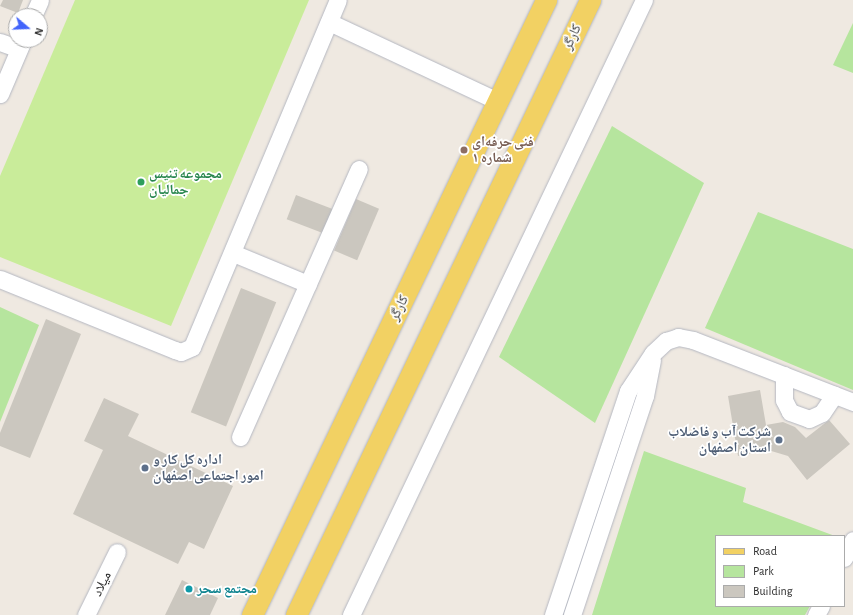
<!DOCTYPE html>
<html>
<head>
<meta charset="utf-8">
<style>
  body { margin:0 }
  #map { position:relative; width:853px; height:615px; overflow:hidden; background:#efe9e1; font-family:"Alegreya Sans","Noto Naskh Arabic",sans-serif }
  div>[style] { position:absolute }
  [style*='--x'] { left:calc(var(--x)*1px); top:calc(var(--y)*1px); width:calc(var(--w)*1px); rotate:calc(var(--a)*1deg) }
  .green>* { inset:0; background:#b6e59e }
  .pitch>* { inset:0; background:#c9ec9a }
  .building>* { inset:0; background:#cbc7bf; transform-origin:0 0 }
  .roads { filter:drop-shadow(0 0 1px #b4b7c1) drop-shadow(0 0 1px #b4b7c1) }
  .minor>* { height:17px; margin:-8.5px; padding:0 8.5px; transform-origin:8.5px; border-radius:8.5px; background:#fff }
  .major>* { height:21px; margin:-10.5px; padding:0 10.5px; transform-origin:10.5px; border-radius:10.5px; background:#f2d163 }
  .dots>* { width:11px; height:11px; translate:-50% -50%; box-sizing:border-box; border:2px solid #fff; border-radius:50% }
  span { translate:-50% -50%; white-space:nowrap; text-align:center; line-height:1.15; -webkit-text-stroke:3.5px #fff; paint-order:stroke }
  .street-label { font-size:14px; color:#2e2e2e }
  .education-label { font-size:14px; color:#785e54; font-weight:700 }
  .left { translate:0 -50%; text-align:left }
  .leisure-label { font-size:14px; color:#27864d; font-weight:700 }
  .service-label { font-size:14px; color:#4e5e75; font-weight:700 }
  .right { translate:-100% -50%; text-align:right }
  .culture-label { font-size:14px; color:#0d838f; font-weight:700 }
  .legend { position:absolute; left:715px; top:535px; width:130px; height:72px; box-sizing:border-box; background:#fff; border:1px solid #ababab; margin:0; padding:5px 7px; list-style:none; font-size:12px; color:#2e2e2e }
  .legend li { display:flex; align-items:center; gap:8px; height:20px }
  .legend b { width:20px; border:1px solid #ababab }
  .north { position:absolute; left:8px; top:8px; width:40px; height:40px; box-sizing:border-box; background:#fff; border:1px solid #ababab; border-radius:50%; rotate:109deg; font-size:11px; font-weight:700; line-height:16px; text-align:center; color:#2e2e2e }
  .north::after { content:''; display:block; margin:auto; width:14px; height:18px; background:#4264fb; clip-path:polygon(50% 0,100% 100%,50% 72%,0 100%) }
</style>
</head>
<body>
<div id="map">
  <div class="green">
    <div style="clip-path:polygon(853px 23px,853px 73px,833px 65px)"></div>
    <div style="clip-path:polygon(612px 126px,704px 183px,595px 423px,499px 357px)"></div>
    <div style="clip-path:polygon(758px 212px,853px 249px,853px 390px,705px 328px)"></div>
    <div style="clip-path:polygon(0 307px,39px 325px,0 422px)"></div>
    <div style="clip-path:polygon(644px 451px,746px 488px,743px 502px,835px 536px,716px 536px,716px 606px,810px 606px,805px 615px,592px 615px)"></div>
  </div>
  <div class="pitch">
    <div style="clip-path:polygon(75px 0,309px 0,171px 326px,0 257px,0 176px)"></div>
  </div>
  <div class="building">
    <div style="clip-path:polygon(3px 0,23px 0,18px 13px,0 6px)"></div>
    <div style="left:296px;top:195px;width:42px;height:26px;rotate:21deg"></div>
    <div style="left:356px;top:199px;width:25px;height:56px;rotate:23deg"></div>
    <div style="left:241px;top:288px;width:38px;height:134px;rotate:22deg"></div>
    <div style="clip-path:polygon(46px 319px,81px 334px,30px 458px,0 446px,0 433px)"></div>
    <div style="clip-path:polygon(760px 390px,766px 425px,783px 422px,795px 427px,806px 438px,829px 420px,850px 444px,807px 480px,788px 456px,768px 450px,738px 456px,728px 396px)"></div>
    <div style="clip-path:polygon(104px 398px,139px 414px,128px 436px,233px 486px,204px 549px,189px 542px,178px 564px,73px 514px,103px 450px,84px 441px)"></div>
    <div style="clip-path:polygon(182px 580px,218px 598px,210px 615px,165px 615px)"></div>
  </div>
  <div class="roads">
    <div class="minor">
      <div style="--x:33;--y:16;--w:17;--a:-66"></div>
      <div style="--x:329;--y:22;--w:187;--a:25.1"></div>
      <div style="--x:0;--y:42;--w:20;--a:20"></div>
      <div style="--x:0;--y:94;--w:59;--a:-66.9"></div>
      <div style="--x:233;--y:253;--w:81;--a:22.5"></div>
      <div style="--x:0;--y:279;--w:189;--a:22.1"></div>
      <div style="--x:175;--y:350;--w:6;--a:18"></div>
      <div style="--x:181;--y:352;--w:12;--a:-24"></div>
      <div style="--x:192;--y:347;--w:376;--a:-67.2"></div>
      <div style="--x:784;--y:375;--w:25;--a:90"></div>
      <div style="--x:784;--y:400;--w:13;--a:63"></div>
      <div style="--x:790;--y:412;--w:20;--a:20"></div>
      <div style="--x:809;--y:419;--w:14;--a:-25"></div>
      <div style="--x:822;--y:413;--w:22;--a:-56"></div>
      <div style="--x:240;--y:437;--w:293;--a:-66.1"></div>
      <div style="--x:844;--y:558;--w:20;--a:-63"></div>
      <div style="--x:86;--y:615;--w:70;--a:-63.8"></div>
      <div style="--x:351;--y:615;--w:681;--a:-64.53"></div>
      <div style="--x:553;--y:615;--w:236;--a:-71.5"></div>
      <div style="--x:628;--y:391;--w:45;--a:-56.7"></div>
      <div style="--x:653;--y:353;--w:18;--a:-43"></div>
      <div style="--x:666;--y:341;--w:13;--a:-18"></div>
      <div style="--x:678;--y:337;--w:15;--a:11"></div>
      <div style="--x:693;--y:340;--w:172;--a:21.2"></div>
      <div style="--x:572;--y:615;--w:231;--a:-71.6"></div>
      <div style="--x:645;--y:396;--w:36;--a:-79"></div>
      <div style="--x:816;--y:615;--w:10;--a:-61"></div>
    </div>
    <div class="major">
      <div style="--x:252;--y:615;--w:682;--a:-64.45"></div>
      <div style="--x:296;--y:615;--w:682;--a:-64.45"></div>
    </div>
  </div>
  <div class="dots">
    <div style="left:464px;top:150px;background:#8d6e63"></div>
    <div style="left:141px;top:182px;background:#2e9e5b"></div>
    <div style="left:779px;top:440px;background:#5c6f8a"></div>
    <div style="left:145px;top:468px;background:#5c6f8a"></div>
    <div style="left:189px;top:589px;background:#0f9aa8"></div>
  </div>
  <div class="street-label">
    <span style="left:572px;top:37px;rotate:-65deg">کارگر</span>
    <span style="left:399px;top:308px;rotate:-64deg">کارگر</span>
    <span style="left:102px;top:584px;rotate:-64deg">میلاد</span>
  </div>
  <div class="education-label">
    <span class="left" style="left:472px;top:150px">فنی حرفه‌ای<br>شماره ۱</span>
  </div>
  <div class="leisure-label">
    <span class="left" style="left:149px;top:182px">مجموعه تنیس<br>جمالیان</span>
  </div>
  <div class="service-label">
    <span class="right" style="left:771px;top:440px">شرکت آب و فاضلاب<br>استان اصفهان</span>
    <span class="left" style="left:153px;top:468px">اداره کل کار و<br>امور اجتماعی اصفهان</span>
  </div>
  <div class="culture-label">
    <span class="left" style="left:197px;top:589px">مجتمع سحر</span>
  </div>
  <ul class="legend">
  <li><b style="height:5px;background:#f2d163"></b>Road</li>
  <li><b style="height:11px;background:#b6e59e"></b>Park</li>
  <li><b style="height:11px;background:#cbc7bf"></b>Building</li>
  </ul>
  <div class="north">N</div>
</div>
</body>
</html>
